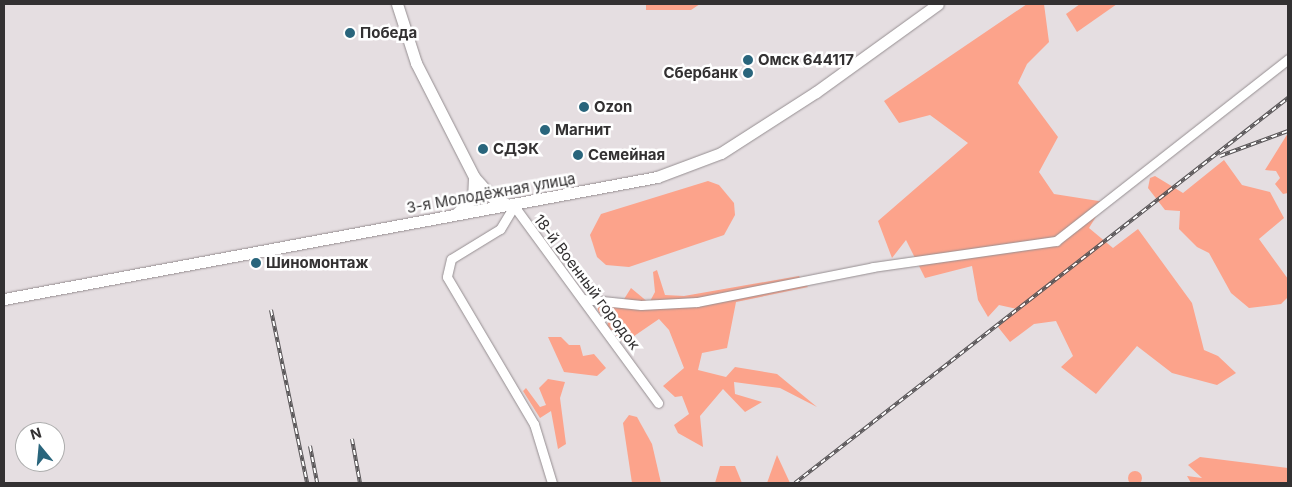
<!DOCTYPE html>
<html>
<head>
<meta charset="utf-8">
<style>
  body { margin:0 }
  #map { position:relative; width:1292px; height:487px; overflow:hidden; background:#e5dee1; font-family:Inter,sans-serif }
  div>[style] { position:absolute }
  [style*='--x'] { left:calc(var(--x)*1px); top:calc(var(--y)*1px); width:calc(var(--w)*1px); rotate:calc(var(--a)*1deg) }
  .green>* { inset:0; background:#fca38b }
  .round { border-radius:50% }
  .roads { filter:drop-shadow(0 0 1px #958e91) drop-shadow(0 0 1px #958e91) }
  .minor>* { height:9px; margin:-4.5px; padding:0 4.5px; transform-origin:4.5px; border-radius:4.5px; background:#fff }
  .major>* { height:11px; margin:-5.5px; padding:0 5.5px; transform-origin:5.5px; border-radius:5.5px; background:#fff }
  .rail>* { height:4px; margin-top:-2px; transform-origin:0; background:repeating-linear-gradient(90deg,#fff 0 5.5px,#595658 0 11px); box-sizing:border-box; border-block:1px solid #595658 }
  .dots>* { width:14px; height:14px; translate:-50% -50%; box-sizing:border-box; border:2px solid #fff; border-radius:50% }
  span { translate:-50% -50%; white-space:nowrap; text-align:center; line-height:1.15; -webkit-text-stroke:5px #fff; paint-order:stroke }
  .poi-label { font-size:15px; color:#333132; font-weight:700 }
  .left { translate:0 -50%; text-align:left }
  .right { translate:-100% -50%; text-align:right }
  .street-label { font-size:15px; color:#333132 }
  .frame { position:absolute; inset:0; border:5px solid #333132; pointer-events:none }
  .north { position:absolute; left:15px; top:422px; width:50px; height:50px; box-sizing:border-box; background:#fff; border:1px solid #adadad; border-radius:50%; rotate:343deg; font-size:14px; font-weight:700; line-height:20px; text-align:center; color:#333132 }
  .north::after { content:''; display:block; margin:auto; width:18px; height:22px; background:#29657c; clip-path:polygon(50% 0,100% 100%,50% 72%,0 100%) }
</style>
</head>
<body>
<div id="map">
  <div class="green">
    <div style="clip-path:polygon(646px 4px,700px 4px,691px 10px,646px 10px)"></div>
    <div style="clip-path:polygon(1027px 4px,1044px 4px,1049px 42px,1027px 64px,1018px 83px,1058px 137px,1039px 172px,1054px 194px,1105px 202px,1089px 228px,1113px 248px,1138px 229px,1192px 303px,1204px 350px,1218px 356px,1236px 373px,1217px 385px,1172px 373px,1137px 346px,1096px 394px,1061px 367px,1073px 356px,1056px 321px,1034px 324px,1010px 342px,998px 327px,1017px 309px,999px 305px,988px 317px,978px 300px,972px 266px,925px 278px,906px 240px,892px 258px,878px 221px,968px 143px,930px 115px,899px 123px,884px 101px)"></div>
    <div style="clip-path:polygon(1080px 4px,1117px 4px,1077px 32px,1066px 14px)"></div>
    <div style="clip-path:polygon(1288px 133px,1288px 193px,1283px 194px,1275px 184px,1280px 178px,1276px 171px,1265px 170px)"></div>
    <div style="clip-path:polygon(1224px 160px,1242px 185px,1270px 192px,1284px 218px,1259px 239px,1288px 279px,1288px 297px,1281px 304px,1249px 308px,1231px 293px,1209px 253px,1197px 247px,1179px 229px,1180px 211px,1165px 210px,1148px 188px,1150px 178px,1155px 176px,1183px 193px)"></div>
    <div style="clip-path:polygon(708px 181px,719px 185px,734px 203px,735px 215px,724px 235px,629px 267px,606px 265px,597px 257px,590px 235px,601px 214px)"></div>
    <div style="clip-path:polygon(657px 270px,665px 295px,684px 296px,799px 276px,808px 287px,736px 302px,727px 348px,702px 353px,698px 370px,726px 377px,735px 367px,777px 374px,817px 407px,780px 388px,734px 382px,735px 394px,762px 402px,745px 412px,723px 389px,700px 416px,703px 447px,678px 433px,674px 425px,689px 414px,682px 396px,675px 397px,663px 386px,684px 368px,669px 330px,659px 319px,624px 343px,607px 326px,611px 311px,599px 313px,594px 297px,621px 304px,631px 288px,649px 303px,655px 292px,653px 272px)"></div>
    <div style="clip-path:polygon(548px 337px,561px 337px,569px 345px,580px 345px,583px 356px,594px 354px,606px 368px,597px 376px,564px 372px)"></div>
    <div style="clip-path:polygon(548px 379px,565px 382px,560px 398px,566px 444px,558px 449px,551px 411px,540px 418px,523px 391px,526px 388px,540px 407px,546px 405px,539px 388px)"></div>
    <div style="clip-path:polygon(629px 415px,637px 417px,652px 444px,661px 483px,632px 483px,623px 423px)"></div>
    <div style="clip-path:polygon(777px 455px,790px 483px,767px 483px)"></div>
    <div style="clip-path:polygon(1200px 457px,1288px 468px,1288px 483px,1191px 483px,1187px 476px,1202px 478px,1188px 465px)"></div>
    <div style="clip-path:polygon(720px 466px,735px 466px,742px 483px,715px 483px)"></div>
    <div class="round" style="left:1128px;top:471px;width:14px;height:14px"></div>
  </div>
  <div class="roads">
    <div class="minor">
      <div style="--x:514;--y:206;--w:27;--a:121"></div>
      <div style="--x:500;--y:229;--w:57;--a:148.5"></div>
      <div style="--x:451;--y:259;--w:18;--a:103"></div>
      <div style="--x:447;--y:277;--w:171;--a:59.4"></div>
      <div style="--x:534;--y:424;--w:62;--a:73"></div>
      <div style="--x:514;--y:206;--w:244;--a:53.8"></div>
      <div style="--x:583;--y:299;--w:58;--a:5.9"></div>
      <div style="--x:641;--y:305;--w:56;--a:-3.1"></div>
      <div style="--x:697;--y:302;--w:179;--a:-11.2"></div>
      <div style="--x:873;--y:267;--w:185;--a:-8.1"></div>
      <div style="--x:1056;--y:241;--w:295;--a:-38.1"></div>
    </div>
    <div class="major">
      <div style="--x:397;--y:4;--w:62;--a:72.1"></div>
      <div style="--x:416;--y:63;--w:128;--a:63"></div>
      <div style="--x:474;--y:177;--w:28;--a:48"></div>
      <div style="--x:493;--y:198;--w:20;--a:24"></div>
      <div style="--x:457;--y:213;--w:22;--a:-43"></div>
      <div style="--x:473;--y:198;--w:21;--a:-87"></div>
      <div style="--x:4;--y:299;--w:664;--a:-10.58"></div>
      <div style="--x:657;--y:177;--w:68;--a:-20.6"></div>
      <div style="--x:721;--y:153;--w:113;--a:-32.7"></div>
      <div style="--x:816;--y:92;--w:150;--a:-35.8"></div>
    </div>
  </div>
  <div class="rail">
    <div style="--x:1220;--y:156;--w:72;--a:-20.2"></div>
    <div style="--x:271;--y:310;--w:177;--a:78.2"></div>
    <div style="--x:352;--y:439;--w:45;--a:79.7"></div>
    <div style="--x:310;--y:446;--w:38;--a:79"></div>
    <div style="--x:795;--y:483;--w:626;--a:-37.99"></div>
  </div>
  <div class="dots">
    <div style="left:350px;top:33px;background:#29657c"></div>
    <div style="left:748px;top:60px;background:#29657c"></div>
    <div style="left:748px;top:73px;background:#29657c"></div>
    <div style="left:584px;top:107px;background:#29657c"></div>
    <div style="left:545px;top:130px;background:#29657c"></div>
    <div style="left:483px;top:149px;background:#29657c"></div>
    <div style="left:578px;top:155px;background:#29657c"></div>
    <div style="left:256px;top:263px;background:#29657c"></div>
  </div>
  <div class="poi-label">
    <span class="left" style="left:360px;top:33px">Победа</span>
    <span class="left" style="left:758px;top:60px">Омск 644117</span>
    <span class="right" style="left:738px;top:73px">Сбербанк</span>
    <span class="left" style="left:594px;top:107px">Ozon</span>
    <span class="left" style="left:555px;top:130px">Магнит</span>
    <span class="left" style="left:493px;top:149px">СДЭК</span>
    <span class="left" style="left:588px;top:155px">Семейная</span>
    <span class="left" style="left:266px;top:263px">Шиномонтаж</span>
  </div>
  <div class="street-label">
    <span style="left:491px;top:193px;rotate:-10deg">3-я Молодёжная улица</span>
    <span style="left:587px;top:282px;rotate:53deg">18-й Военный городок</span>
  </div>
  <div class="frame"></div>
  <div class="north">N</div>
</div>
</body>
</html>
